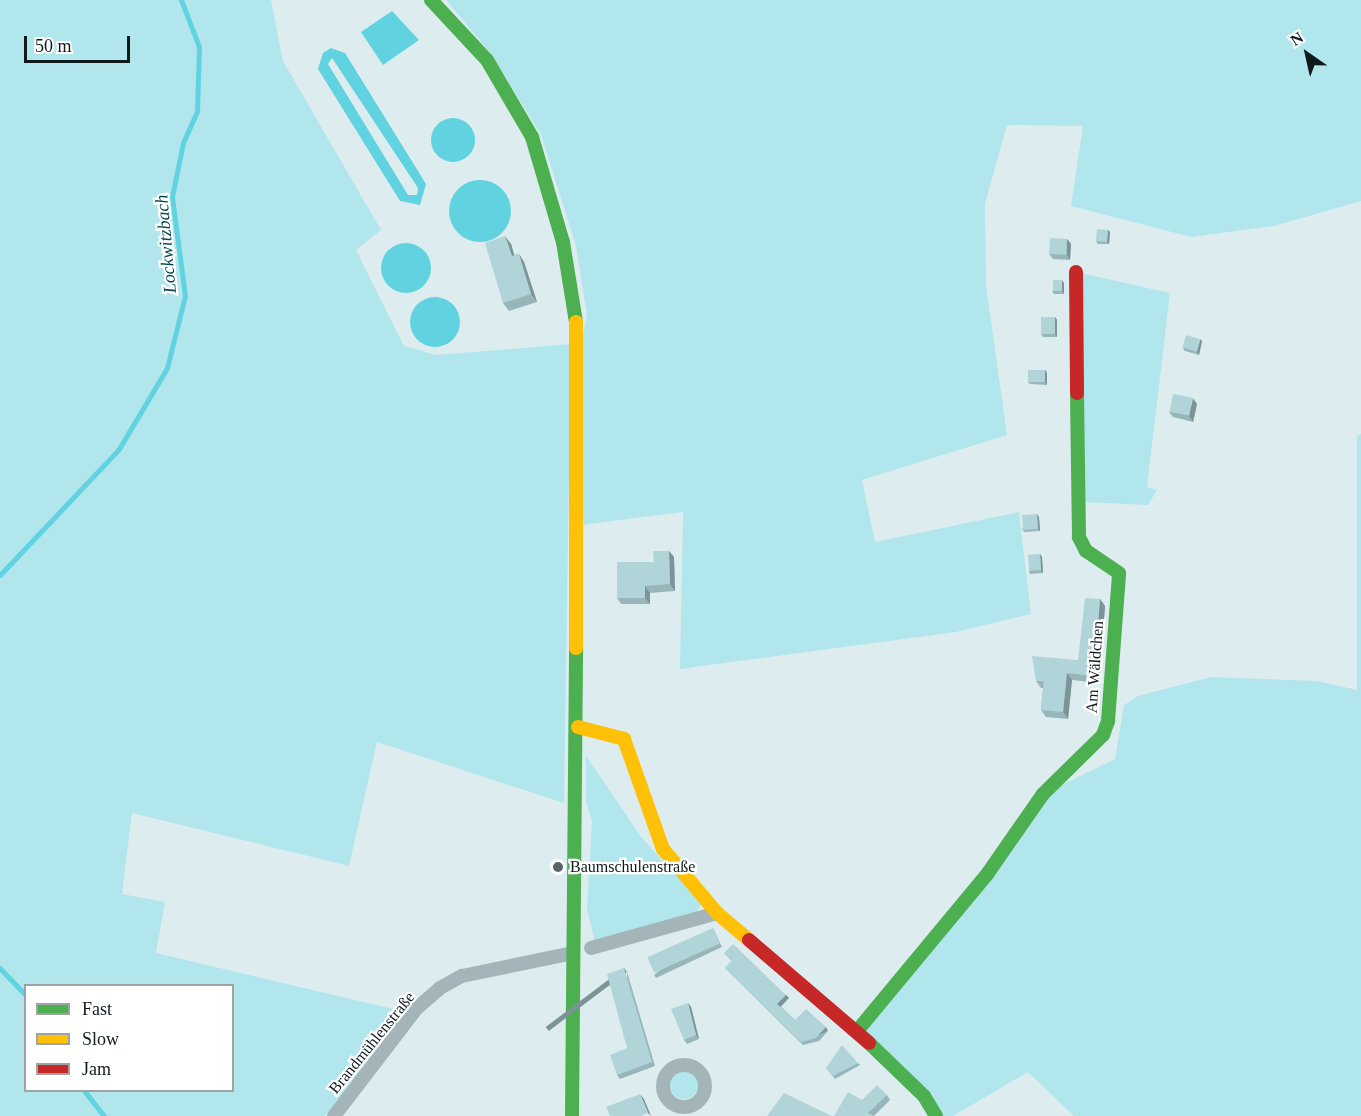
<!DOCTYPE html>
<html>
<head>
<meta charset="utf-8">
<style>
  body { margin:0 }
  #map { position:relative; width:1361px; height:1116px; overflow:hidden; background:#ddedef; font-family:"Times New Roman",serif }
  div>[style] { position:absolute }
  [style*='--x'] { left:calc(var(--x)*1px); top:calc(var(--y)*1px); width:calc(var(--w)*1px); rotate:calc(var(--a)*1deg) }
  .green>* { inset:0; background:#b2e6ed }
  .round { border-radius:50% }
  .water>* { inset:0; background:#61d3e0 }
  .stream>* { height:4.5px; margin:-2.25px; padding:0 2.25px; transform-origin:2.25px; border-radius:2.25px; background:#61d3e0 }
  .street>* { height:14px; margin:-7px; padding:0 7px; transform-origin:7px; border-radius:7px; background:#a3b5b8 }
  .street>.ring { margin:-7px; padding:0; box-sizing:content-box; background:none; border:14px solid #a3b5b8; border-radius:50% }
  .fast>* { height:14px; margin:-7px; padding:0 7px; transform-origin:7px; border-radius:7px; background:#4caf50 }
  .slow>* { height:14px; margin:-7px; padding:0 7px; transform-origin:7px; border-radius:7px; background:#ffc107 }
  .jam>* { height:14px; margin:-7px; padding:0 7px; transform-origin:7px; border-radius:7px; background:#c62828 }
  .wall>* { inset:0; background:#98b6ba }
  .shaded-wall>* { inset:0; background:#7c9497; transform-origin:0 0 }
  .building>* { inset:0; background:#b1d4d8; transform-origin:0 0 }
  .dots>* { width:16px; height:16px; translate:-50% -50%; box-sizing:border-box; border:3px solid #fff; border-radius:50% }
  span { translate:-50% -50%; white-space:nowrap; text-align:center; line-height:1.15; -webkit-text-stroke:4.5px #fff; paint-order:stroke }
  .street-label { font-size:16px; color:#101a1c }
  .poi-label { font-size:16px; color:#101a1c }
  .left { translate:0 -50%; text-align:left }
  .water-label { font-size:18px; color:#02474e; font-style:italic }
  .legend { position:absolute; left:24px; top:984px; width:210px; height:108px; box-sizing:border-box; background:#fff; border:2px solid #9fa3a4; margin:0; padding:8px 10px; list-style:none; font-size:18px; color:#101a1c }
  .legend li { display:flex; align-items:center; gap:12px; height:30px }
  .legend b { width:30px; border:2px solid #9fa3a4 }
  .north { position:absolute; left:1277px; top:24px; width:60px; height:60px; -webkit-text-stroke:4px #fff; paint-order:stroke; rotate:326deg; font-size:16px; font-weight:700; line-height:24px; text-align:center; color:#101a1c }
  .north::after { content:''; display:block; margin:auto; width:21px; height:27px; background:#101a1c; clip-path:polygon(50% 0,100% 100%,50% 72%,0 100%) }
  .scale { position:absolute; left:24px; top:36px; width:106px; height:27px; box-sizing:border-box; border:3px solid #101a1c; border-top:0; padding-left:8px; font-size:18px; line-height:21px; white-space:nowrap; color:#101a1c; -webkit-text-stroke:4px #fff; paint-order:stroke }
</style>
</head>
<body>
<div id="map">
  <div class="green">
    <div style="clip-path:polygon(evenodd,0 0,271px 0,283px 61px,381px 230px,356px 250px,404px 346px,436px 355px,571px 344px,564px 803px,377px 742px,349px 866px,132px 813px,122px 894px,165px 902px,156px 953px,406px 1012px,325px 1116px,0 1116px,0 0,26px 986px,232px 986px,232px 1090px,26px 1090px,26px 986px)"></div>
    <div style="clip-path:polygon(446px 0,1361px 0,1361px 201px,1274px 226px,1191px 237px,1071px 206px,1083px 126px,1007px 125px,985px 204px,986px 285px,1007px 435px,862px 480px,875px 542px,1019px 512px,1031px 614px,956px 632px,680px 669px,683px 512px,581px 525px,580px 350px,587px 315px,576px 246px,541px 135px,492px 55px)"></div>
    <div style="clip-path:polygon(1076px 272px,1170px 293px,1147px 487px,1157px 490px,1148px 505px,1081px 502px)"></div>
    <div style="clip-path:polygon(1361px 434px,1361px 1116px,1074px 1116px,1028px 1072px,953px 1116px,936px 1116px,857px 1031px,1043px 794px,1115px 759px,1124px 705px,1138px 696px,1211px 677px,1317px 681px,1357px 690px,1357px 436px)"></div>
    <div style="clip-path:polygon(586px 756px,642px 838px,696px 897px,701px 905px,695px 914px,595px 942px,587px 909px,592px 821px,586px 801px)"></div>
    <div class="round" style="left:670px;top:1071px;width:28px;height:28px"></div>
  </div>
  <div class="water">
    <div style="clip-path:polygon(392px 11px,419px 40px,383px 65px,361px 32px)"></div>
    <div style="clip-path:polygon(evenodd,331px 48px,345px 53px,426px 184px,420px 205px,400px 201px,318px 69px,323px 53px,331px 48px,332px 58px,418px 188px,417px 195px,408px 195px,328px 64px,332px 58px)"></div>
    <div class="round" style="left:431px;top:118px;width:44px;height:44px"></div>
    <div class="round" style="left:449px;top:180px;width:62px;height:62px"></div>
    <div class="round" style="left:381px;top:243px;width:50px;height:50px"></div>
    <div class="round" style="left:410px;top:297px;width:50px;height:50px"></div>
  </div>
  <div class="stream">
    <div style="--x:0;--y:575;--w:173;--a:-46.6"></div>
    <div style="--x:119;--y:449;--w:94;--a:-59.3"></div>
    <div style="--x:167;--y:368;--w:74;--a:-76"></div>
    <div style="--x:185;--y:296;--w:100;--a:-97.5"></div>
    <div style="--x:172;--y:197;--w:55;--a:-78.5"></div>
    <div style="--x:183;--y:143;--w:35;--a:-66"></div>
    <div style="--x:197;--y:111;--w:64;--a:-88.2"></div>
    <div style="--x:199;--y:47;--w:50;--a:-111"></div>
    <div style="--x:0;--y:968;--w:37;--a:46"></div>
    <div style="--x:84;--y:1090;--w:33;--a:52"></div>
  </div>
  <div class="street">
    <div style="--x:591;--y:948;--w:131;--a:-15.5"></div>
    <div class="ring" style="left:663px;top:1065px;width:28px;height:28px"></div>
    <div style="--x:334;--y:1116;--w:135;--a:-52.5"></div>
    <div style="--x:416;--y:1009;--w:32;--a:-41"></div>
    <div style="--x:440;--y:988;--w:25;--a:-29"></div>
    <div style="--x:462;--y:976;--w:113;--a:-11.7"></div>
  </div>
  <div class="fast">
    <div style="--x:431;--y:0;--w:82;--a:47"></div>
    <div style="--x:487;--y:60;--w:89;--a:59.7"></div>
    <div style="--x:532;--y:137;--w:109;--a:73.6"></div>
    <div style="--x:563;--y:242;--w:81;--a:80.8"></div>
    <div style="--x:857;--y:1031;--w:205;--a:-50.3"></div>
    <div style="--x:988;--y:873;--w:96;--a:-55.2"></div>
    <div style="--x:1043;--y:794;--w:84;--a:-44.5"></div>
    <div style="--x:1103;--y:735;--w:15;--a:-70"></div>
    <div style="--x:1108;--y:721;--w:148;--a:-85.7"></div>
    <div style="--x:1119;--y:573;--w:40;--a:-146"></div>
    <div style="--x:1086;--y:551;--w:16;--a:-117"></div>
    <div style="--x:1079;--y:537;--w:144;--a:-90.8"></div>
    <div style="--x:869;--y:1043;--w:76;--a:43.9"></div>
    <div style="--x:924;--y:1096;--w:23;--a:59"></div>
    <div style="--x:572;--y:1116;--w:468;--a:-89.5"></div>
  </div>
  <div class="slow">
    <div style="--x:576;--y:648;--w:326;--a:-90"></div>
    <div style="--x:578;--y:727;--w:48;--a:14.6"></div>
    <div style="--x:624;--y:739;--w:117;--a:70.5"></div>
    <div style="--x:663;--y:849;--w:84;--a:49.8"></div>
    <div style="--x:717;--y:913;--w:42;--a:40.2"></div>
  </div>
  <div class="jam">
    <div style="--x:1076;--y:272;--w:121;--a:89.5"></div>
    <div style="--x:749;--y:940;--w:158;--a:40.6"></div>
  </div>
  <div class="wall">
    <div style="clip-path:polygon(1108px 230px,1110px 232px,1109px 244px,1098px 244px,1096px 241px)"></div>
    <div style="clip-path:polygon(1067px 239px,1071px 244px,1070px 260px,1053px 259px,1049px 254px)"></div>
    <div style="clip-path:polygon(511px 244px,514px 255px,519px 254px,524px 262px,537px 302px,509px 311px,503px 303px)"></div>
    <div style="clip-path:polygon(1064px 283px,1064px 294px,1054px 294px,1052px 291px)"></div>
    <div style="clip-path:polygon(1055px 317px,1057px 320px,1057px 337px,1043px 337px,1041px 334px)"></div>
    <div style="clip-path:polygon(1202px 341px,1199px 355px,1185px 351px,1183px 348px)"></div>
    <div style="clip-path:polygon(1045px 370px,1047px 373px,1047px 385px,1030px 384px,1028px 382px)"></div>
    <div style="clip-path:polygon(1197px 404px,1193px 422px,1173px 417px,1169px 412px)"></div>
    <div style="clip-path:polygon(1037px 514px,1039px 517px,1040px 531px,1024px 532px,1022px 529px)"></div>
    <div style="clip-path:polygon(669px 551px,674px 557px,675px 591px,650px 593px,650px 604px,621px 604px,617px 598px,654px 562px)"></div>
    <div style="clip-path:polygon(1040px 554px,1042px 557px,1043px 573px,1030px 574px,1029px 571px)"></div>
    <div style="clip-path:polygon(1100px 599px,1105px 606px,1099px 683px,1072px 680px,1068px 719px,1046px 717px,1041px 710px,1043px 688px,1041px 688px,1036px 681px,1078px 660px)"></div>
    <div style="clip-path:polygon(713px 928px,722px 947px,656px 978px,654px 975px)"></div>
    <div style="clip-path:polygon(724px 953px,786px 995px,789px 998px,781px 1007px,795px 1020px,828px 1031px,819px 1041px,803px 1045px,728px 971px,725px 968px,732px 961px)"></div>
    <div style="clip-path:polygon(627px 972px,655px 1066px,620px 1079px,617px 1075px,627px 1048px)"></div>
    <div style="clip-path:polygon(688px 1003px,691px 1007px,699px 1039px,687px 1044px,684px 1040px)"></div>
    <div style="clip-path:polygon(858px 1063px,860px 1065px,835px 1079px,826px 1068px)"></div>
    <div style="clip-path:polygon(887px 1095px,890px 1100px,874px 1116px,834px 1116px,862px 1100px)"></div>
  </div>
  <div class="shaded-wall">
    <div style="clip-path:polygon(1108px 230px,1110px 232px,1109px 244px,1107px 242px)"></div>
    <div style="clip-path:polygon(505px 236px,511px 244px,517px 264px,512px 256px)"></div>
    <div style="clip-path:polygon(1067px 239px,1071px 244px,1070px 260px,1067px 255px)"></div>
    <div style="clip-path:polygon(519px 254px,524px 262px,537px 302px,531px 294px)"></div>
    <div style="clip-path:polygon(1062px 280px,1064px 283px,1064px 294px,1062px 291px)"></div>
    <div style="clip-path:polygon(1055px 317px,1057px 320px,1057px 337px,1055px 334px)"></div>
    <div style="clip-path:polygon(1200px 339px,1202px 341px,1199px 355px,1197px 352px)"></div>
    <div style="clip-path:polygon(1045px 370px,1047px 373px,1047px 385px,1045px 382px)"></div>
    <div style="clip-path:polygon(1193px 398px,1197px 404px,1193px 422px,1189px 416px)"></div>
    <div style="clip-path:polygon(1037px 514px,1039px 517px,1040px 531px,1038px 529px)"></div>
    <div style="clip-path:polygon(669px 551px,674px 557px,675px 591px,670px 584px)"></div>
    <div style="clip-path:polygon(1040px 554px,1042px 557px,1043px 573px,1041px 570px)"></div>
    <div style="clip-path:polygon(645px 586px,650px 593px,650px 604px,645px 598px)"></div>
    <div style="clip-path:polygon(1100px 599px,1105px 606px,1099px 683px,1094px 676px)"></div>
    <div style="clip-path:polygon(1067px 673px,1072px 680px,1068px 719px,1063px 712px)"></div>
    <div style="left:624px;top:968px;width:5px;height:98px;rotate:53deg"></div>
    <div style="left:786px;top:995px;width:4px;height:13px;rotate:45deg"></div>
    <div style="clip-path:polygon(688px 1003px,691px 1007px,699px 1039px,696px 1035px)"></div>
    <div style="left:826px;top:1027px;width:4px;height:15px;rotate:63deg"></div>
    <div style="clip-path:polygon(640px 1094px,644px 1099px,651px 1116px,648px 1113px)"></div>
  </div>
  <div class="building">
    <div style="left:1097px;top:229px;width:11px;height:12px;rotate:5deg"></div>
    <div style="clip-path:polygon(505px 236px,512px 256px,519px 254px,531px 294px,503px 303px,485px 243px)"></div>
    <div style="left:1050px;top:238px;width:17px;height:16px;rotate:3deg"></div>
    <div style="left:1053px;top:280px;width:9px;height:11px"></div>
    <div style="left:1055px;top:317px;width:17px;height:14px;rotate:90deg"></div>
    <div style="left:1186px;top:335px;width:15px;height:13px;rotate:16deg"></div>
    <div style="left:1028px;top:370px;width:17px;height:12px"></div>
    <div style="left:1173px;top:394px;width:20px;height:18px;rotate:11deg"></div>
    <div style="left:1037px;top:514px;width:15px;height:15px;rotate:86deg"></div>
    <div style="clip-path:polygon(653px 551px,669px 551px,670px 584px,645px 586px,645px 598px,617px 598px,617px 562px,654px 562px)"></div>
    <div style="left:1040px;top:554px;width:16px;height:12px;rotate:86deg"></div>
    <div style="clip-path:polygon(1085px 598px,1100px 599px,1094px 676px,1067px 673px,1063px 712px,1041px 710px,1044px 681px,1036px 681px,1032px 656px,1078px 660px)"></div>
    <div style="left:713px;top:928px;width:17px;height:72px;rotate:66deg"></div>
    <div style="clip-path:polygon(733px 944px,786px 995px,777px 1004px,795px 1020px,806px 1009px,826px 1027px,816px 1038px,801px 1042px,725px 968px,732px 960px,724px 953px)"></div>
    <div style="clip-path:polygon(624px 968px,652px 1062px,617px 1075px,610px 1055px,627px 1048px,607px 974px)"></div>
    <div style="clip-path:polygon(688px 1003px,696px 1035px,684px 1040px,671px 1009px)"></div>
    <div style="clip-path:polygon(842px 1045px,858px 1063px,833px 1076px,826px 1068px)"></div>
    <div style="clip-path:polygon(877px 1085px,887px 1095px,868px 1113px,874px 1116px,834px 1116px,848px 1092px,862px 1100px)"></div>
    <div style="clip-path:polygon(784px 1093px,832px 1116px,767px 1116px)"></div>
    <div style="clip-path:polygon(640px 1094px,648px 1113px,641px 1116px,610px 1116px,606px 1107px)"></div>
  </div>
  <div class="dots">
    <div style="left:558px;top:867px;background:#586466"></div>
  </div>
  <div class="street-label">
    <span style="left:1095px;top:667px;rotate:-86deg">Am Wäldchen</span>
    <span style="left:372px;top:1043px;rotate:-51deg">Brandmühlenstraße</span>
  </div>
  <div class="poi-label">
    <span class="left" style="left:570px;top:867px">Baumschulenstraße</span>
  </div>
  <div class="water-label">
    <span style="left:166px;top:244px;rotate:-95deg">Lockwitzbach</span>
  </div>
  <ul class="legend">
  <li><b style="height:8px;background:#4caf50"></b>Fast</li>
  <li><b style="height:8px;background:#ffc107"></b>Slow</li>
  <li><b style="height:8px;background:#c62828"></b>Jam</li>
  </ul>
  <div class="north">N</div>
  <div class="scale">50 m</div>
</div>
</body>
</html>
